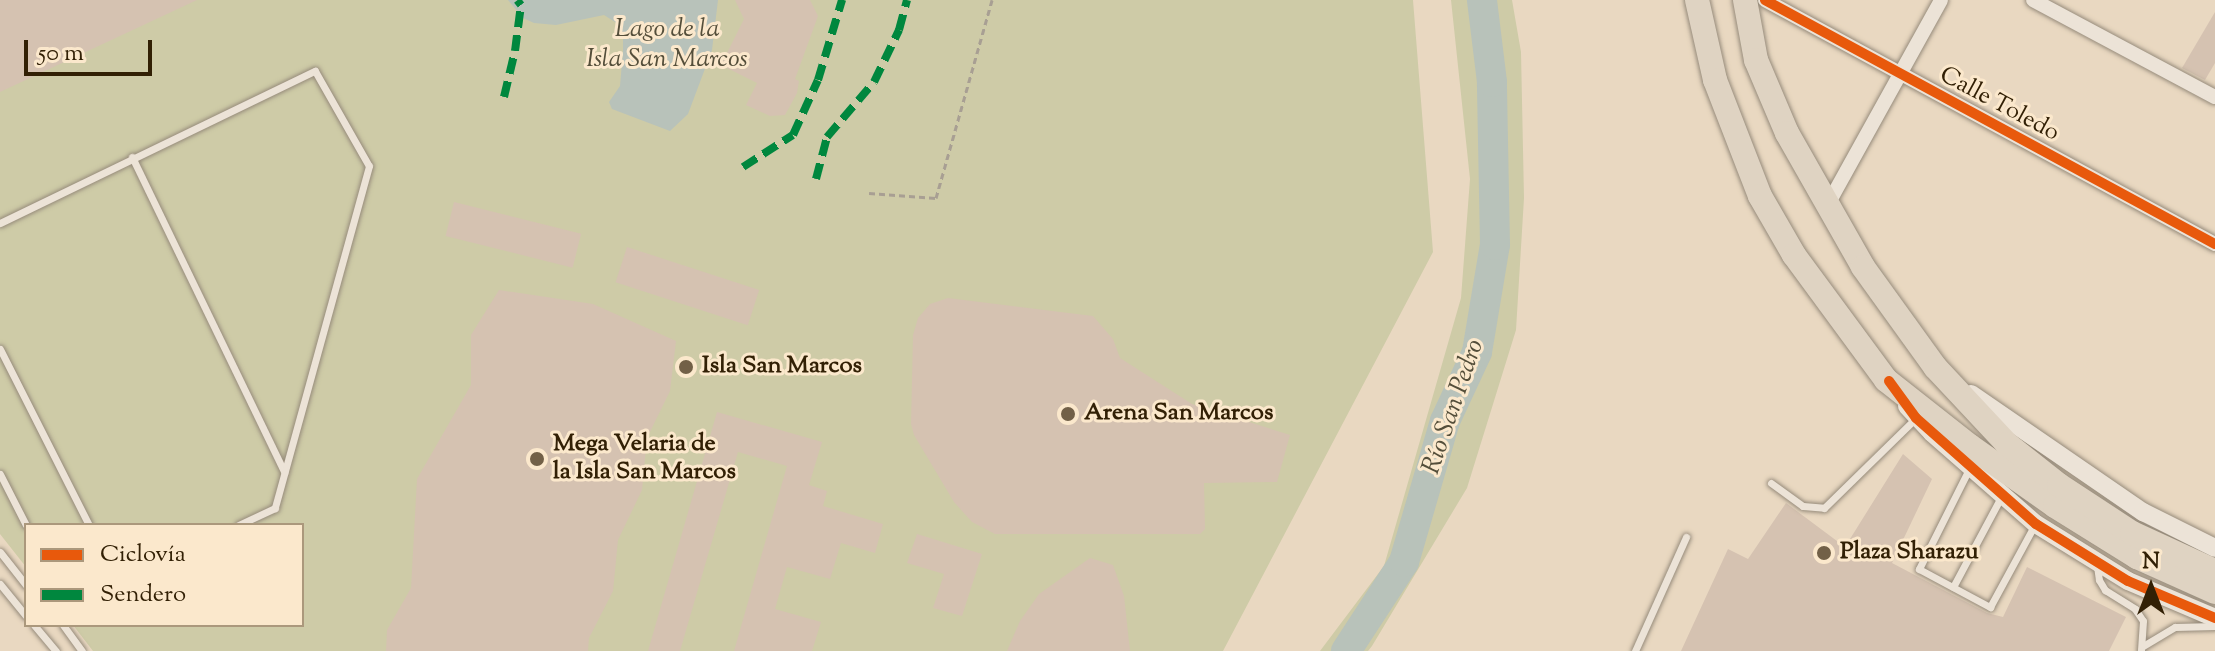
<!DOCTYPE html>
<html>
<head>
<meta charset="utf-8">
<style>
  body { margin:0 }
  #map { position:relative; width:2215px; height:651px; overflow:hidden; background:#e9d8c1; font-family:"Sorts Mill Goudy",serif }
  div>[style] { position:absolute }
  [style*='--x'] { left:calc(var(--x)*1px); top:calc(var(--y)*1px); width:calc(var(--w)*1px); rotate:calc(var(--a)*1deg) }
  .green>* { inset:0; background:#cecba7 }
  .water>* { inset:0; background:#b8c2ba }
  .river>* { height:30px; margin:-15px; padding:0 15px; transform-origin:15px; border-radius:15px; background:#b8c2ba }
  .building>* { inset:0; background:#d5c2b1; transform-origin:0 0 }
  .path>* { height:3px; margin-top:-1.5px; transform-origin:0; background:repeating-linear-gradient(90deg,#a89f93 0 6px,transparent 0 10px) }
  .roads { filter:drop-shadow(0 0 2px #968b7b) drop-shadow(0 0 2px #968b7b) }
  .service>* { height:7px; margin:-3.5px; padding:0 3.5px; transform-origin:3.5px; border-radius:3.5px; background:#ece3d7 }
  .minor>* { height:14px; margin:-7px; padding:0 7px; transform-origin:7px; border-radius:7px; background:#ece3d7 }
  .tertiary>* { height:18px; margin:-9px; padding:0 9px; transform-origin:9px; border-radius:9px; background:#ece3d7 }
  .primary>* { height:24px; margin:-12px; padding:0 12px; transform-origin:12px; border-radius:12px; background:#dfd3c2 }
  .quiet>* { height:8px; margin-top:-4px; transform-origin:0; background:repeating-linear-gradient(90deg,#00873e 0 16px,transparent 0 24px) }
  .cycleway>* { height:10px; margin:-5px; padding:0 5px; transform-origin:5px; border-radius:5px; background:#e8590c }
  .dots>* { width:22px; height:22px; translate:-50% -50%; box-sizing:border-box; border:4px solid #fbe8cc; border-radius:50% }
  span { translate:-50% -50%; white-space:nowrap; text-align:center; line-height:1.15; -webkit-text-stroke:6px #fbe8cc; paint-order:stroke }
  .street-label { font-size:24px; color:#322005 }
  .poi-label { font-size:24px; color:#322005; font-weight:700 }
  .left { translate:0 -50%; text-align:left }
  .water-label { font-size:26px; color:#544e3a; font-style:italic }
  .legend { position:absolute; left:24px; top:523px; width:280px; height:104px; box-sizing:border-box; background:#fbe8cc; border:2px solid #ab987c; margin:0; padding:10px 14px; list-style:none; font-size:24px; color:#322005 }
  .legend li { display:flex; align-items:center; gap:16px; height:40px }
  .legend b { width:40px; border:2px solid #ab987c }
  .north { position:absolute; left:2111px; top:547px; width:80px; height:80px; -webkit-text-stroke:6px #fbe8cc; paint-order:stroke; rotate:0deg; font-size:22px; font-weight:700; line-height:32px; text-align:center; color:#322005 }
  .north::after { content:''; display:block; margin:auto; width:28px; height:36px; background:#322005; clip-path:polygon(50% 0,100% 100%,50% 72%,0 100%) }
  .scale { position:absolute; left:24px; top:40px; width:128px; height:36px; box-sizing:border-box; border:4px solid #322005; border-top:0; padding-left:10px; font-size:24px; line-height:28px; white-space:nowrap; color:#322005; -webkit-text-stroke:6px #fbe8cc; paint-order:stroke }
</style>
</head>
<body>
<div id="map">
  <div class="green">
    <div style="clip-path:polygon(0 0,1413px 0,1433px 252px,1223px 651px,93px 651px,73px 625px,302px 625px,302px 525px,26px 525px,26px 567px,0 534px)"></div>
    <div style="clip-path:polygon(1451px 0,1512px 0,1521px 52px,1524px 198px,1516px 330px,1467px 488px,1372px 646px,1368px 651px,1320px 651px,1384px 566px,1461px 298px,1470px 179px)"></div>
  </div>
  <div class="water">
    <div style="clip-path:polygon(508px 0,718px 0,712px 50px,688px 114px,670px 131px,612px 109px,609px 102px,620px 86px,623px 51px,623px 34px,615px 22px,604px 15px,556px 25px,534px 23px,523px 18px)"></div>
  </div>
  <div class="river">
    <div style="--x:1346;--y:651;--w:106;--a:-56.9"></div>
    <div style="--x:1404;--y:562;--w:147;--a:-73.8"></div>
    <div style="--x:1445;--y:421;--w:76;--a:-65.1"></div>
    <div style="--x:1477;--y:352;--w:109;--a:-80.5"></div>
    <div style="--x:1495;--y:245;--w:163;--a:-91.1"></div>
    <div style="--x:1492;--y:82;--w:83;--a:-97"></div>
  </div>
  <div class="building">
    <div style="clip-path:polygon(0 0,197px 0,0 92px)"></div>
    <div style="clip-path:polygon(735px 0,810px 0,818px 16px,795px 79px,799px 81px,797px 93px,785px 115px,770px 116px,746px 105px,757px 83px,721px 65px,744px 19px)"></div>
    <div style="clip-path:polygon(2215px 12px,2215px 63px,2205px 80px,2182px 68px)"></div>
    <div style="left:454px;top:202px;width:131px;height:35px;rotate:14deg"></div>
    <div style="left:627px;top:247px;width:139px;height:37px;rotate:18deg"></div>
    <div style="clip-path:polygon(499px 290px,593px 304px,676px 341px,670px 391px,647px 438px,642px 490px,618px 540px,613px 591px,589px 638px,588px 651px,386px 651px,387px 630px,411px 588px,417px 479px,471px 385px,471px 335px)"></div>
    <div style="clip-path:polygon(948px 298px,1093px 316px,1113px 339px,1120px 358px,1192px 404px,1290px 435px,1277px 482px,1204px 483px,1205px 529px,1200px 534px,995px 534px,972px 522px,954px 502px,914px 435px,911px 424px,913px 335px,918px 318px,930px 304px)"></div>
    <div style="clip-path:polygon(717px 412px,822px 442px,809px 485px,827px 491px,823px 506px,883px 524px,875px 553px,841px 543px,830px 579px,787px 567px,775px 609px,821px 622px,812px 651px,734px 651px,787px 466px,738px 452px,680px 651px,648px 651px)"></div>
    <div style="clip-path:polygon(1903px 454px,1932px 479px,1892px 563px,1987px 613px,2003px 617px,2027px 567px,2126px 617px,2109px 651px,1681px 651px,1728px 549px,1748px 559px,1786px 503px,1845px 547px)"></div>
    <div style="clip-path:polygon(917px 534px,982px 554px,962px 616px,933px 608px,944px 574px,907px 563px)"></div>
    <div style="clip-path:polygon(1090px 558px,1113px 565px,1124px 596px,1130px 651px,1007px 651px,1020px 621px,1039px 594px)"></div>
  </div>
  <div class="path">
    <div style="--x:869;--y:193;--w:67;--a:4.3"></div>
    <div style="--x:936;--y:198;--w:206;--a:-74.2"></div>
  </div>
  <div class="roads">
    <div class="service">
      <div style="--x:132;--y:157;--w:350;--a:64.2"></div>
      <div style="--x:0;--y:223;--w:350;--a:-25.8"></div>
      <div style="--x:315;--y:71;--w:109;--a:60.4"></div>
      <div style="--x:369;--y:166;--w:355;--a:105.4"></div>
      <div style="--x:275;--y:508;--w:40;--a:155"></div>
      <div style="--x:0;--y:349;--w:197;--a:63.2"></div>
      <div style="--x:1969;--y:469;--w:112;--a:116.6"></div>
      <div style="--x:1919;--y:569;--w:81;--a:28.2"></div>
      <div style="--x:1990;--y:607;--w:94;--a:-61.5"></div>
      <div style="--x:0;--y:474;--w:57;--a:63"></div>
      <div style="--x:1771;--y:483;--w:39;--a:36"></div>
      <div style="--x:1803;--y:506;--w:21;--a:5"></div>
      <div style="--x:1824;--y:508;--w:129;--a:-44.4"></div>
      <div style="--x:0;--y:552;--w:42;--a:51.8"></div>
      <div style="--x:2097;--y:566;--w:14;--a:82"></div>
      <div style="--x:2099;--y:580;--w:12;--a:59"></div>
      <div style="--x:2105;--y:590;--w:36;--a:32"></div>
      <div style="--x:2135;--y:609;--w:14;--a:56"></div>
      <div style="--x:2143;--y:621;--w:30;--a:94"></div>
      <div style="--x:0;--y:584;--w:41;--a:50.9"></div>
      <div style="--x:1953;--y:587;--w:102;--a:-61.9"></div>
      <div style="--x:34;--y:625;--w:34;--a:50"></div>
      <div style="--x:63;--y:625;--w:32;--a:54"></div>
      <div style="--x:2143;--y:646;--w:37;--a:-31"></div>
      <div style="--x:2175;--y:627;--w:40;--a:-1.4"></div>
      <div style="--x:1635;--y:651;--w:125;--a:-65.9"></div>
    </div>
    <div class="minor">
      <div style="--x:1765;--y:0;--w:512;--a:28.47"></div>
      <div style="--x:2033;--y:0;--w:206;--a:28.1"></div>
      <div style="--x:1827;--y:206;--w:235;--a:-61"></div>
    </div>
    <div class="tertiary">
      <div style="--x:1971;--y:394;--w:209;--a:34.5"></div>
      <div style="--x:2143;--y:512;--w:80;--a:26.6"></div>
      <div style="--x:1907;--y:406;--w:37;--a:47"></div>
      <div style="--x:1932;--y:433;--w:138;--a:41.2"></div>
      <div style="--x:2036;--y:524;--w:108;--a:31.8"></div>
      <div style="--x:2128;--y:581;--w:95;--a:23"></div>
    </div>
    <div class="primary">
      <div style="--x:1697;--y:0;--w:82;--a:77.3"></div>
      <div style="--x:1715;--y:80;--w:124;--a:68.8"></div>
      <div style="--x:1760;--y:196;--w:68;--a:60"></div>
      <div style="--x:1794;--y:255;--w:155;--a:53.6"></div>
      <div style="--x:1886;--y:380;--w:107;--a:38.2"></div>
      <div style="--x:1970;--y:446;--w:104;--a:35.2"></div>
      <div style="--x:2055;--y:506;--w:97;--a:31.9"></div>
      <div style="--x:2137;--y:557;--w:85;--a:24.2"></div>
      <div style="--x:1745;--y:0;--w:61;--a:79.6"></div>
      <div style="--x:1756;--y:60;--w:79;--a:67"></div>
      <div style="--x:1787;--y:133;--w:154;--a:60.4"></div>
      <div style="--x:1863;--y:267;--w:123;--a:54.2"></div>
      <div style="--x:1935;--y:367;--w:105;--a:46.9"></div>
      <div style="--x:2007;--y:444;--w:66;--a:38.3"></div>
      <div style="--x:2059;--y:485;--w:87;--a:33.3"></div>
      <div style="--x:2132;--y:533;--w:91;--a:24.6"></div>
    </div>
  </div>
  <div class="quiet">
    <div style="--x:504;--y:97;--w:47;--a:-76.6"></div>
    <div style="--x:515;--y:51;--w:46;--a:-82.6"></div>
    <div style="--x:521;--y:5;--w:6;--a:-129"></div>
    <div style="--x:743;--y:167;--w:59;--a:-32.6"></div>
    <div style="--x:793;--y:135;--w:60;--a:-65.6"></div>
    <div style="--x:818;--y:80;--w:84;--a:-73.3"></div>
    <div style="--x:816;--y:179;--w:43;--a:-75.3"></div>
    <div style="--x:827;--y:137;--w:72;--a:-49.5"></div>
    <div style="--x:874;--y:82;--w:58;--a:-64.3"></div>
    <div style="--x:899;--y:30;--w:31;--a:-75"></div>
  </div>
  <div class="cycleway">
    <div style="--x:1765;--y:0;--w:512;--a:28.47"></div>
    <div style="--x:1889;--y:381;--w:46;--a:53.9"></div>
    <div style="--x:1916;--y:418;--w:160;--a:41.5"></div>
    <div style="--x:2036;--y:524;--w:108;--a:31.8"></div>
    <div style="--x:2128;--y:581;--w:95;--a:23"></div>
  </div>
  <div class="dots">
    <div style="left:686px;top:367px;background:#726047"></div>
    <div style="left:1068px;top:414px;background:#726047"></div>
    <div style="left:537px;top:459px;background:#726047"></div>
    <div style="left:1824px;top:553px;background:#726047"></div>
  </div>
  <div class="street-label">
    <span style="left:1999px;top:105px;rotate:28deg">Calle Toledo</span>
  </div>
  <div class="poi-label">
    <span class="left" style="left:702px;top:367px">Isla San Marcos</span>
    <span class="left" style="left:1084px;top:414px">Arena San Marcos</span>
    <span class="left" style="left:553px;top:459px">Mega Velaria de<br>la Isla San Marcos</span>
    <span class="left" style="left:1840px;top:553px">Plaza Sharazu</span>
  </div>
  <div class="water-label">
    <span style="left:667px;top:45px">Lago de la<br>Isla San Marcos</span>
    <span style="left:1454px;top:407px;rotate:-71deg">Río San Pedro</span>
  </div>
  <ul class="legend">
  <li><b style="height:10px;background:#e8590c"></b>Ciclovía</li>
  <li><b style="height:10px;background:#00873e"></b>Sendero</li>
  </ul>
  <div class="north">N</div>
  <div class="scale">50 m</div>
</div>
</body>
</html>
